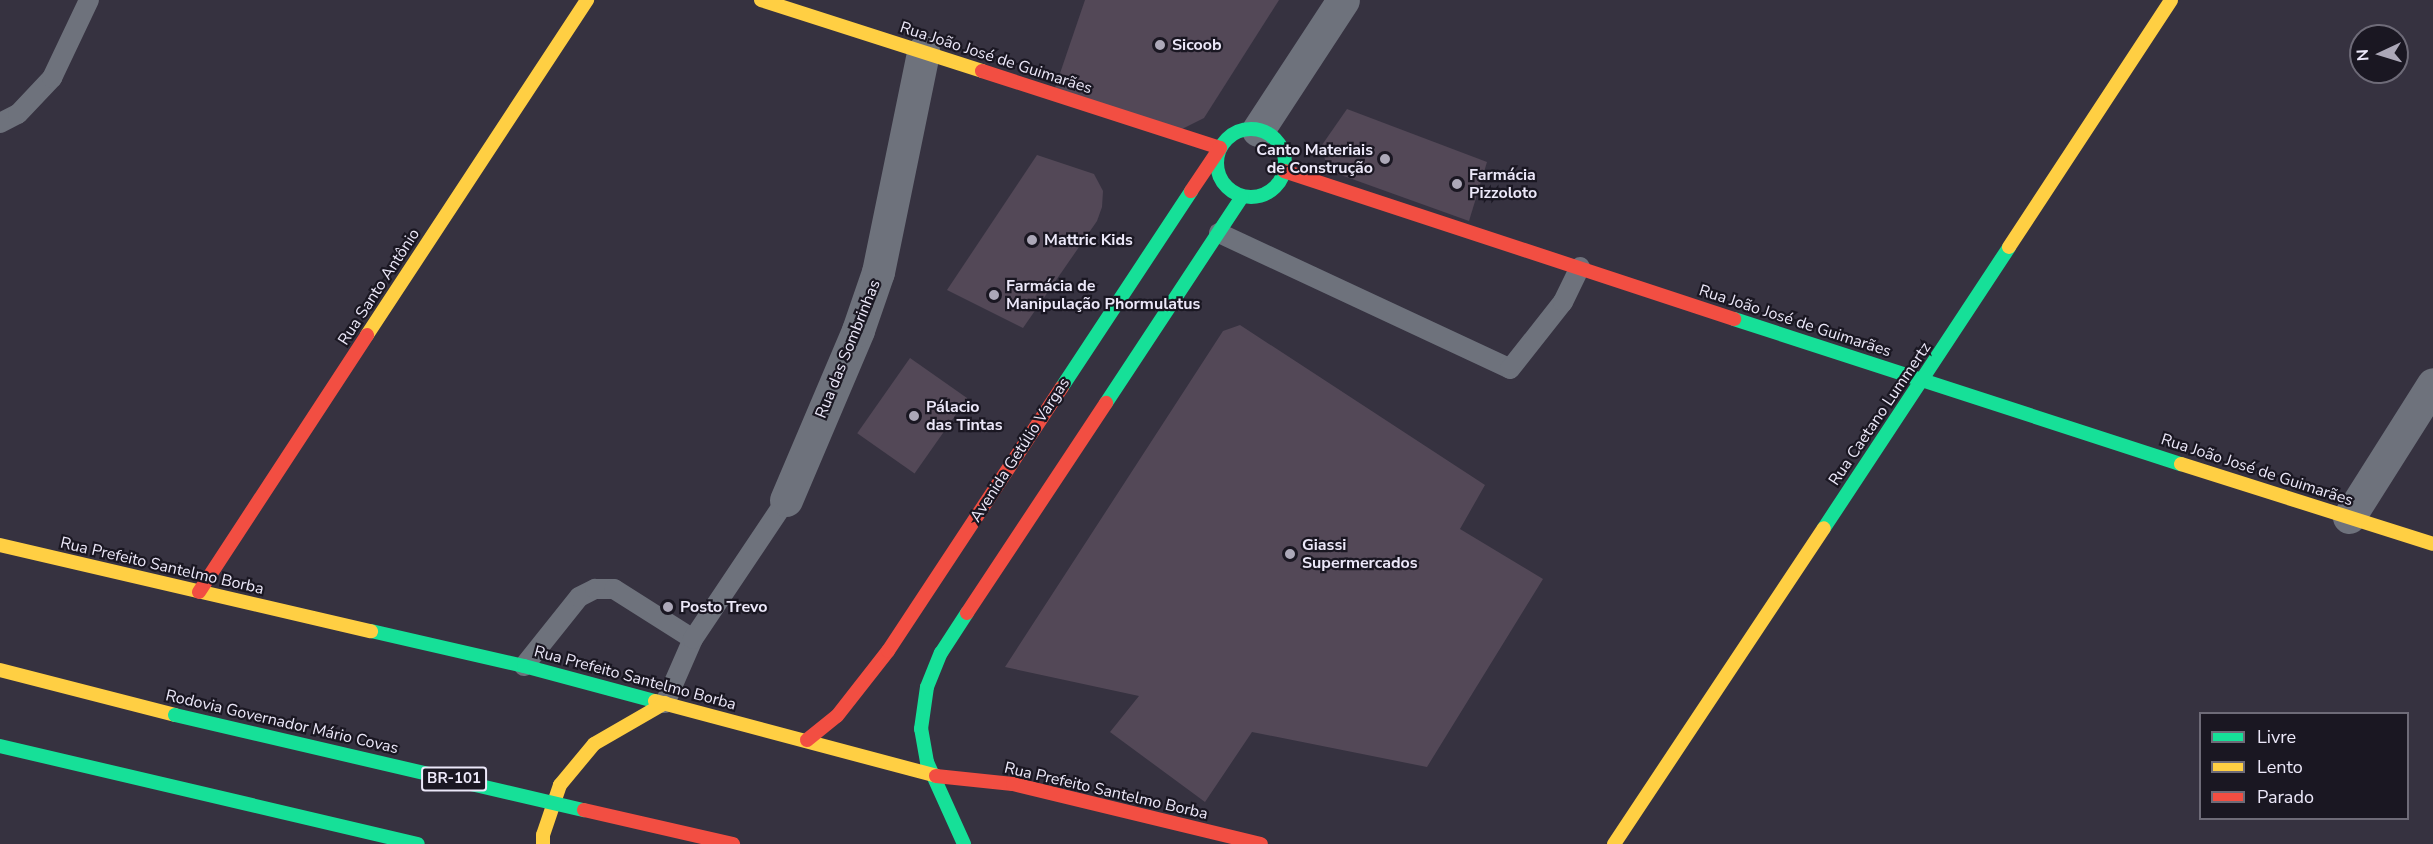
<!DOCTYPE html>
<html>
<head>
<meta charset="utf-8">
<style>
  body { margin:0 }
  #map { position:relative; width:2433px; height:844px; overflow:hidden; background:#363240; font-family:"Nunito Sans",sans-serif }
  div>[style] { position:absolute }
  [style*='--x'] { left:calc(var(--x)*1px); top:calc(var(--y)*1px); width:calc(var(--w)*1px); rotate:calc(var(--a)*1deg) }
  .building>* { inset:0; background:#534857; transform-origin:0 0 }
  .lane>* { height:20px; margin:-10px; padding:0 10px; transform-origin:10px; border-radius:10px; background:#6e727c }
  .street>* { height:33px; margin:-16.5px; padding:0 16.5px; transform-origin:16.5px; border-radius:16.5px; background:#6e727c }
  .fast>* { height:14px; margin:-7px; padding:0 7px; transform-origin:7px; border-radius:7px; background:#16e098 }
  .fast>.ring { margin:-7px; padding:0; box-sizing:content-box; background:none; border:14px solid #16e098; border-radius:50% }
  .slow>* { height:14px; margin:-7px; padding:0 7px; transform-origin:7px; border-radius:7px; background:#ffcf43 }
  .jam>* { height:14px; margin:-7px; padding:0 7px; transform-origin:7px; border-radius:7px; background:#f24e42 }
  .fast-bridge>* { height:14px; margin:-7px; padding:0 7px; transform-origin:7px; border-radius:7px; background:#16e098 }
  .jam-bridge>* { height:14px; margin:-7px; padding:0 7px; transform-origin:7px; border-radius:7px; background:#f24e42 }
  .dots>* { width:16px; height:16px; translate:-50% -50%; box-sizing:border-box; border:3px solid #1a1722; border-radius:50% }
  span { translate:-50% -50%; white-space:nowrap; text-align:center; line-height:1.15; -webkit-text-stroke:4.5px #1a1722; paint-order:stroke }
  .shield-label span { padding:2px 4px; background:#1a1722; border:2px solid; border-radius:4px; -webkit-text-stroke-width:0 }
  .shield-label { font-size:15px; color:#ece8f9; font-weight:700 }
  .poi-label { font-size:16px; color:#ece8f9; font-weight:700 }
  .left { translate:0 -50%; text-align:left }
  .right { translate:-100% -50%; text-align:right }
  .street-label { font-size:16px; color:#ece8f9 }
  .legend { position:absolute; left:2199px; top:712px; width:210px; height:108px; box-sizing:border-box; background:#1a1722; border:2px solid #6e6b78; margin:0; padding:8px 10px; list-style:none; font-size:18px; color:#ece8f9 }
  .legend li { display:flex; align-items:center; gap:12px; height:30px }
  .legend b { width:30px; border:2px solid #6e6b78 }
  .north { position:absolute; left:2349px; top:24px; width:60px; height:60px; box-sizing:border-box; background:#1a1722; border:2px solid #6e6b78; border-radius:50%; rotate:266deg; font-size:16px; font-weight:700; line-height:24px; text-align:center; color:#ece8f9 }
  .north::after { content:''; display:block; margin:auto; width:21px; height:27px; background:#aca8b8; clip-path:polygon(50% 0,100% 100%,50% 72%,0 100%) }
</style>
</head>
<body>
<div id="map">
  <div class="building">
    <div style="clip-path:polygon(1085px 0,1279px 0,1204px 118px,1180px 130px,1055px 88px)"></div>
    <div style="clip-path:polygon(1347px 109px,1487px 162px,1469px 221px,1327px 170px,1322px 145px)"></div>
    <div style="clip-path:polygon(1037px 155px,1094px 174px,1103px 191px,1102px 207px,1097px 221px,1023px 328px,947px 290px)"></div>
    <div style="clip-path:polygon(1240px 325px,1485px 485px,1460px 529px,1543px 579px,1427px 767px,1252px 732px,1205px 802px,1110px 732px,1139px 696px,1005px 667px,1223px 331px)"></div>
    <div style="left:910px;top:358px;width:70px;height:92px;rotate:35deg"></div>
  </div>
  <div class="lane">
    <div style="--x:0;--y:123;--w:20;--a:-27"></div>
    <div style="--x:18;--y:114;--w:50;--a:-46.6"></div>
    <div style="--x:52;--y:78;--w:86;--a:-64.6"></div>
    <div style="--x:1219;--y:233;--w:321;--a:25"></div>
    <div style="--x:1510;--y:369;--w:85;--a:-51.7"></div>
    <div style="--x:1563;--y:302;--w:39;--a:-64"></div>
    <div style="--x:524;--y:666;--w:88;--a:-51.4"></div>
    <div style="--x:579;--y:597;--w:18;--a:-27"></div>
    <div style="--x:595;--y:589;--w:19;--a:0"></div>
    <div style="--x:614;--y:589;--w:93;--a:32.3"></div>
    <div style="--x:665;--y:703;--w:70;--a:-66.4"></div>
    <div style="--x:693;--y:639;--w:167;--a:-56.2"></div>
  </div>
  <div class="street">
    <div style="--x:1258;--y:130;--w:155;--a:-56.8"></div>
    <div style="--x:786;--y:500;--w:185;--a:-67"></div>
    <div style="--x:858;--y:330;--w:61;--a:-71"></div>
    <div style="--x:878;--y:272;--w:225;--a:-78.4"></div>
    <div style="--x:2349;--y:517;--w:157;--a:-57.7"></div>
  </div>
  <div class="fast">
    <div class="ring" style="left:1217px;top:129px;width:54px;height:54px"></div>
    <div style="--x:1734;--y:319;--w:470;--a:18"></div>
    <div style="--x:1062;--y:387;--w:235;--a:-56.6"></div>
    <div style="--x:1106;--y:403;--w:247;--a:-56.6"></div>
    <div style="--x:1824;--y:528;--w:336;--a:-56.6"></div>
    <div style="--x:371;--y:631;--w:157;--a:12.9"></div>
    <div style="--x:524;--y:666;--w:136;--a:15"></div>
    <div style="--x:0;--y:746;--w:429;--a:13.2"></div>
    <div style="--x:964;--y:844;--w:90;--a:-114.3"></div>
    <div style="--x:927;--y:762;--w:34;--a:-100"></div>
    <div style="--x:921;--y:729;--w:42;--a:-81.9"></div>
    <div style="--x:927;--y:687;--w:37;--a:-68"></div>
    <div style="--x:941;--y:653;--w:48;--a:-57"></div>
  </div>
  <div class="slow">
    <div style="--x:761;--y:0;--w:232;--a:17.8"></div>
    <div style="--x:2009;--y:247;--w:295;--a:-56.7"></div>
    <div style="--x:367;--y:335;--w:401;--a:-56.7"></div>
    <div style="--x:2181;--y:464;--w:264;--a:17.6"></div>
    <div style="--x:0;--y:545;--w:381;--a:13.1"></div>
    <div style="--x:0;--y:670;--w:181;--a:14.4"></div>
    <div style="--x:655;--y:701;--w:291;--a:14.9"></div>
    <div style="--x:543;--y:844;--w:9;--a:-90"></div>
    <div style="--x:543;--y:835;--w:53;--a:-71.2"></div>
    <div style="--x:560;--y:785;--w:53;--a:-50.3"></div>
    <div style="--x:594;--y:744;--w:82;--a:-30"></div>
    <div style="--x:1614;--y:844;--w:379;--a:-56.4"></div>
  </div>
  <div class="jam">
    <div style="--x:982;--y:71;--w:250;--a:17.9"></div>
    <div style="--x:1220;--y:148;--w:52;--a:124"></div>
    <div style="--x:1284;--y:171;--w:474;--a:18.2"></div>
    <div style="--x:199;--y:592;--w:307;--a:-56.8"></div>
    <div style="--x:967;--y:613;--w:252;--a:-56.5"></div>
    <div style="--x:807;--y:740;--w:38;--a:-39"></div>
    <div style="--x:837;--y:716;--w:83;--a:-51.9"></div>
    <div style="--x:888;--y:651;--w:316;--a:-56.6"></div>
    <div style="--x:936;--y:776;--w:77;--a:5.9"></div>
    <div style="--x:1013;--y:784;--w:255;--a:13.6"></div>
  </div>
  <div class="fast-bridge">
    <div style="--x:175;--y:715;--w:420;--a:13.1"></div>
  </div>
  <div class="jam-bridge">
    <div style="--x:584;--y:810;--w:153;--a:12.9"></div>
  </div>
  <div class="dots">
    <div style="left:1160px;top:45px;background:#aca8b8"></div>
    <div style="left:1385px;top:159px;background:#aca8b8"></div>
    <div style="left:1457px;top:184px;background:#aca8b8"></div>
    <div style="left:1032px;top:240px;background:#aca8b8"></div>
    <div style="left:994px;top:295px;background:#aca8b8"></div>
    <div style="left:914px;top:416px;background:#aca8b8"></div>
    <div style="left:1290px;top:554px;background:#aca8b8"></div>
    <div style="left:668px;top:607px;background:#aca8b8"></div>
  </div>
  <div class="shield-label">
    <span style="left:454px;top:779px">BR-101</span>
  </div>
  <div class="poi-label">
    <span class="left" style="left:1172px;top:45px">Sicoob</span>
    <span class="right" style="left:1373px;top:159px">Canto Materiais<br>de Construção</span>
    <span class="left" style="left:1469px;top:184px">Farmácia<br>Pizzoloto</span>
    <span class="left" style="left:1044px;top:240px">Mattric Kids</span>
    <span class="left" style="left:1006px;top:295px">Farmácia de<br>Manipulação Phormulatus</span>
    <span class="left" style="left:926px;top:416px">Pálacio<br>das Tintas</span>
    <span class="left" style="left:1302px;top:554px">Giassi<br>Supermercados</span>
    <span class="left" style="left:680px;top:607px">Posto Trevo</span>
  </div>
  <div class="street-label">
    <span style="left:996px;top:58px;rotate:18deg">Rua João José de Guimarães</span>
    <span style="left:379px;top:287px;rotate:-57deg">Rua Santo Antônio</span>
    <span style="left:1795px;top:321px;rotate:18deg">Rua João José de Guimarães</span>
    <span style="left:848px;top:349px;rotate:-68deg">Rua das Sombrinhas</span>
    <span style="left:1880px;top:414px;rotate:-56deg">Rua Caetano Lummertz</span>
    <span style="left:1020px;top:450px;rotate:-57deg">Avenida Getúlio Vargas</span>
    <span style="left:2257px;top:470px;rotate:18deg">Rua João José de Guimarães</span>
    <span style="left:162px;top:566px;rotate:13deg">Rua Prefeito Santelmo Borba</span>
    <span style="left:635px;top:678px;rotate:15deg">Rua Prefeito Santelmo Borba</span>
    <span style="left:282px;top:722px;rotate:13deg">Rodovia Governador Mário Covas</span>
    <span style="left:1106px;top:791px;rotate:13deg">Rua Prefeito Santelmo Borba</span>
  </div>
  <ul class="legend">
  <li><b style="height:8px;background:#16e098"></b>Livre</li>
  <li><b style="height:8px;background:#ffcf43"></b>Lento</li>
  <li><b style="height:8px;background:#f24e42"></b>Parado</li>
  </ul>
  <div class="north">N</div>
</div>
</body>
</html>
